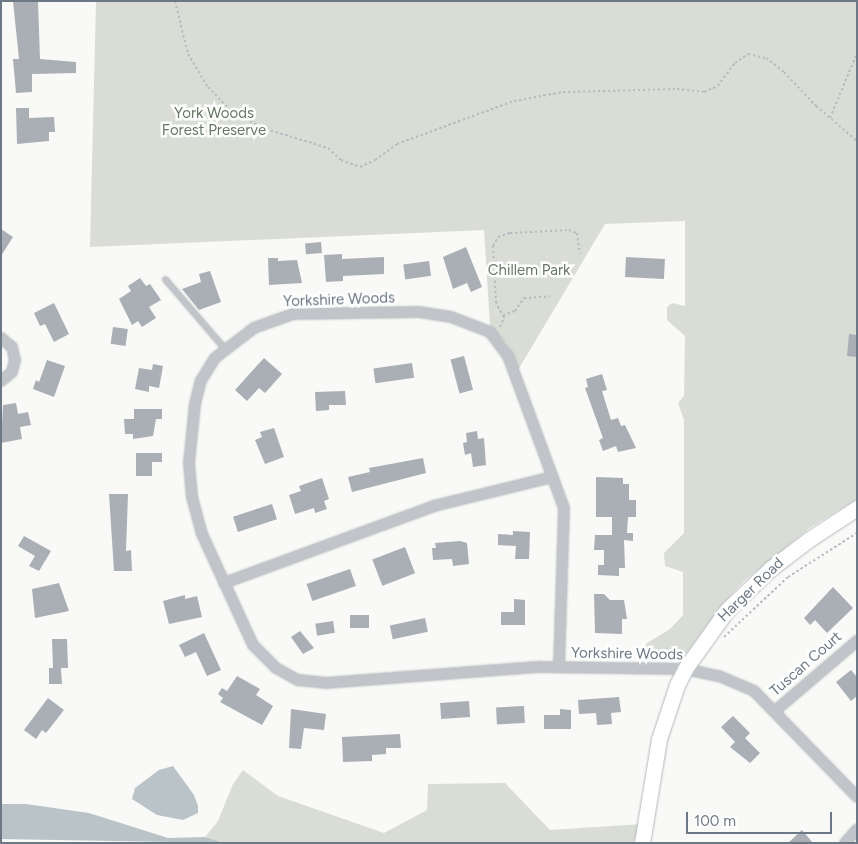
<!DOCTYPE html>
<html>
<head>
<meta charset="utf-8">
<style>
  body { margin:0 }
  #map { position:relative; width:858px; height:844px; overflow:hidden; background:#f9f9f7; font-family:Figtree,sans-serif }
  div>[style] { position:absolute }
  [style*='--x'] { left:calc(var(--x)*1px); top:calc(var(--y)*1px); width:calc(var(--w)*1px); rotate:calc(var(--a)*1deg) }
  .green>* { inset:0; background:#d9ddd6 }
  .water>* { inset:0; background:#bac3c7 }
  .building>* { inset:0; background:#a9afb5; transform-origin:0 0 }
  .path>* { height:2px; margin-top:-1px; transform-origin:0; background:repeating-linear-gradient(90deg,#b9bcbe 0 2.5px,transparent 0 5px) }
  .roads { filter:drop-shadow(0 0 1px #b4b8bc) drop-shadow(0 0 1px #b4b8bc) }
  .lane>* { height:5px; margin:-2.5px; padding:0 2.5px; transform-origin:2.5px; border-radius:2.5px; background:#c1c4c8 }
  .street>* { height:10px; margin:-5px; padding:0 5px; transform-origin:5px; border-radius:5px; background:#c1c4c8 }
  .secondary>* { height:15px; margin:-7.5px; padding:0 7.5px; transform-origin:7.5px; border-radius:7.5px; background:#fff }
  span { translate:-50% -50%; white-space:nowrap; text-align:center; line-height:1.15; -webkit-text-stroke:5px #fff; paint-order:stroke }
  .park-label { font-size:15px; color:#687766 }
  .street-label { font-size:15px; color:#6c7884 }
  .frame { position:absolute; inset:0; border:2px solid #6c7884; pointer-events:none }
  .scale { position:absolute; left:686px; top:812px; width:146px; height:22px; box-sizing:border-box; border:2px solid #6c7884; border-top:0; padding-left:6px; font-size:15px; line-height:18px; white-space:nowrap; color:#6c7884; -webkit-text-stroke:4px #fff; paint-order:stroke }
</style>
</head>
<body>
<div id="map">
  <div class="green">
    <div style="clip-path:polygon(96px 1px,857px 1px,857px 499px,811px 527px,744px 581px,720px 607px,683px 658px,683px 650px,658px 657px,644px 657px,639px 653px,647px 643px,670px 629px,683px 615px,683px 572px,665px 566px,664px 553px,684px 533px,684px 420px,678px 403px,684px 396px,685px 336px,667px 320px,667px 307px,672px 303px,685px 306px,685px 221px,605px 224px,518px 370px,507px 344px,490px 326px,484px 230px,90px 247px)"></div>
    <div style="clip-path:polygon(243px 770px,278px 796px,384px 833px,427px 810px,428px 784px,505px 783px,550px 830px,642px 824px,633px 843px,224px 843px,205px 837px,218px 821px,233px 784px)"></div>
  </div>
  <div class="water">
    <div style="clip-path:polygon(173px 766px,194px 795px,198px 806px,198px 813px,183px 820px,157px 815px,132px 799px,135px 788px,159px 770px)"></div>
    <div style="clip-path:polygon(1px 804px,26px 804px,89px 813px,168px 838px,205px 837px,224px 843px,1px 839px)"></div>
  </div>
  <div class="building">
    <div style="clip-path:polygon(13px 1px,38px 1px,40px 59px,76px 62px,76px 73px,32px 74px,32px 92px,16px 93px,13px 59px,19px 59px)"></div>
    <div style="clip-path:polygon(16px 108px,29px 108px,29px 118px,54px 117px,55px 132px,49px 132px,49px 141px,17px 144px)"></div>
    <div style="clip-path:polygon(1px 229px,13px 237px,1px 256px)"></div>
    <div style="left:321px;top:242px;width:11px;height:16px;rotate:85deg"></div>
    <div style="clip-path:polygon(466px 247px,482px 287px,471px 292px,467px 283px,453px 289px,443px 257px)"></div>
    <div style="clip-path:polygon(342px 254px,342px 259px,384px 257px,384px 274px,343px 276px,343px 281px,326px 282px,324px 255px)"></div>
    <div style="left:626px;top:257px;width:39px;height:20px;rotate:3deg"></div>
    <div style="clip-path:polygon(268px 258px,278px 258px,278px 261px,297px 260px,302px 283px,269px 285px)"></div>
    <div style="left:429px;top:261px;width:15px;height:26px;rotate:82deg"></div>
    <div style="clip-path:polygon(210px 271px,221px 302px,199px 310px,182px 289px,201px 282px,199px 274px)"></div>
    <div style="clip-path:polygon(140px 278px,146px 286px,150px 284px,161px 300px,149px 307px,156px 318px,142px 327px,138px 321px,132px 325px,119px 299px,131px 291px,128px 286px)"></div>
    <div style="clip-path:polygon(54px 303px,69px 334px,54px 342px,45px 324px,40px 326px,34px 313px)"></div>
    <div style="left:113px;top:327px;width:15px;height:17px;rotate:8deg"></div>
    <div style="clip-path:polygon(849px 334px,857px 335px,857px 357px,847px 356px)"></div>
    <div style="left:464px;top:356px;width:35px;height:14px;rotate:75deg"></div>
    <div style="clip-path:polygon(264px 358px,282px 374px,265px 393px,259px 388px,247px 401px,235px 390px)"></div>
    <div style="clip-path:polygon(47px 360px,65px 366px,54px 397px,33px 389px,36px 380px,39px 382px)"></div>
    <div style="left:412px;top:363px;width:15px;height:39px;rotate:82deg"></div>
    <div style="clip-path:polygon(153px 364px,163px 366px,159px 388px,149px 386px,149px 392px,135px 389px,139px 368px,152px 370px)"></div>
    <div style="clip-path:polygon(602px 374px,607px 390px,602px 391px,611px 420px,618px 418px,621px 426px,625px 425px,636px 448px,618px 452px,616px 446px,603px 451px,599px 440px,603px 438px,585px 388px,588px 387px,586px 379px)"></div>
    <div style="clip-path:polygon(345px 391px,346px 405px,329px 405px,329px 410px,316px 411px,315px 392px)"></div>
    <div style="clip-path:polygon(16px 403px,18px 414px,28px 412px,31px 425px,20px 427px,22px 439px,1px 443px,3px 405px)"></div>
    <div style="clip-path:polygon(134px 409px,162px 409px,162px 419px,156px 419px,153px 436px,133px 439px,133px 434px,125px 434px,124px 419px,134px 419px)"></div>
    <div style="clip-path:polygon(274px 428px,284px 457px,265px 464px,255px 440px,262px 437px,260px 432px)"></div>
    <div style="clip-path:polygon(477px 431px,478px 439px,484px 438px,486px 465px,473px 467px,471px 453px,465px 455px,463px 443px,467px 442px,466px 433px)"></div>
    <div style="clip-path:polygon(136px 453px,162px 453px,162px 462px,152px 462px,152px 476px,136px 476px)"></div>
    <div style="clip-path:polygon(423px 458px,426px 473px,352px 492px,348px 477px,370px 472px,369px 468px)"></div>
    <div style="clip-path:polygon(596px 477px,623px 478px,623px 484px,629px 484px,629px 500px,636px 500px,636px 517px,628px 517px,627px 533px,633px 533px,633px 541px,624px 540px,625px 568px,619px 568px,619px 576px,598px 575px,598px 565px,604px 565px,604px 550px,594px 550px,595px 535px,612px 535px,612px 517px,596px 517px)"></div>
    <div style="clip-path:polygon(322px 478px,329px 499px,324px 501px,327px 509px,315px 513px,314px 508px,295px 514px,289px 495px,301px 491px,299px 486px)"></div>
    <div style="clip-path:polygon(109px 494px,128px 494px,126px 551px,131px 550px,132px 571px,114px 571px)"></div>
    <div style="left:272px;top:504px;width:16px;height:41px;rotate:72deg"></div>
    <div style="clip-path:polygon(513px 531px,530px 532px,529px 559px,515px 559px,516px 546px,498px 545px,498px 534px,513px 535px)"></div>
    <div style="clip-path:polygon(24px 536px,51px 551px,39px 571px,29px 566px,35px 556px,18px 546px)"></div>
    <div style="clip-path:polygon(460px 541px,467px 543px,469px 564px,453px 566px,452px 559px,433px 560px,432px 548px,436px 548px,435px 543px)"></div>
    <div style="left:405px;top:547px;width:28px;height:35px;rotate:69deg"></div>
    <div style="left:350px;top:569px;width:18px;height:46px;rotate:71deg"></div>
    <div style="clip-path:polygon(59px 583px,69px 611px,35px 618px,32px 589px)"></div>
    <div style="clip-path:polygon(833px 587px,853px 608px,827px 633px,815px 620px,810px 625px,804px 618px)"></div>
    <div style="clip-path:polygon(594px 594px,604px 594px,610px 600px,624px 600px,627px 619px,622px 619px,622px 634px,595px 633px)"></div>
    <div style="clip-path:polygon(185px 595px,185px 599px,197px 596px,202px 617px,169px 624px,163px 601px)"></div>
    <div style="clip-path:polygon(514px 599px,525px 600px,525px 625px,501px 625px,501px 612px,514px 612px)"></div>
    <div style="left:369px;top:615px;width:13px;height:19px;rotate:90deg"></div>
    <div style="left:425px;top:618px;width:14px;height:36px;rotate:78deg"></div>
    <div style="left:333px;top:621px;width:12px;height:18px;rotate:81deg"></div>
    <div style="clip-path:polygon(300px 631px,314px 648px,303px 654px,291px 637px)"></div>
    <div style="clip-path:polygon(204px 633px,221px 670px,207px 676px,196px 652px,185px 657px,179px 645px)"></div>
    <div style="clip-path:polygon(52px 639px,67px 639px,68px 668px,61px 668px,62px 684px,49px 684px,49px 668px,53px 668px)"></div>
    <div style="clip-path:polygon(851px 670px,857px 677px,857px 696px,851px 701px,836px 682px)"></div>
    <div style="clip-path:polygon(237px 676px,260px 689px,256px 695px,273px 706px,262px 725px,220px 702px,223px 698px,218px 694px,222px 688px,227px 691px)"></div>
    <div style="clip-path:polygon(619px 697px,621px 712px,611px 713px,612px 724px,597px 725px,596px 713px,579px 714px,578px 700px)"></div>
    <div style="clip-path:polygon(48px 698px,64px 710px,46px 733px,42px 730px,36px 739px,24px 730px)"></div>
    <div style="left:469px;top:701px;width:16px;height:29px;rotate:86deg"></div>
    <div style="left:524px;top:706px;width:17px;height:28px;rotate:87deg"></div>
    <div style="clip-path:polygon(291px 709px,326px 714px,324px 730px,304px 728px,301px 749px,289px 748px)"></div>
    <div style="clip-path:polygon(560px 709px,571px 710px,571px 729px,544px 729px,544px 715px,560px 715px)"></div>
    <div style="clip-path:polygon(733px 716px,750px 733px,745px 738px,760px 753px,750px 763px,730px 747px,735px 742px,721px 727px)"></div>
    <div style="clip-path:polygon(400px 734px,401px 748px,386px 748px,386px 754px,372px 755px,372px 761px,343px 762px,342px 737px)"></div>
    <div style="clip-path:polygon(802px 830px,813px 843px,788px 843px)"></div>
  </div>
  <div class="path">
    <div style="--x:175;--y:1;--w:55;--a:76.2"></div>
    <div style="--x:188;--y:54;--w:39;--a:59"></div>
    <div style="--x:208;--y:87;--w:35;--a:46"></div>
    <div style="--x:232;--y:112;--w:38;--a:27"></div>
    <div style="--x:266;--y:129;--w:65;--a:17"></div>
    <div style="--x:328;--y:148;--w:18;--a:43"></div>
    <div style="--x:341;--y:160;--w:20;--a:20"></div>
    <div style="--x:360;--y:167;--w:17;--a:-25"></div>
    <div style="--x:375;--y:160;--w:27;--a:-36"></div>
    <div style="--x:397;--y:144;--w:125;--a:-20.2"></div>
    <div style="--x:514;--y:101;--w:50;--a:-10.4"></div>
    <div style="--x:563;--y:92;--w:114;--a:-1.5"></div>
    <div style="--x:677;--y:89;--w:27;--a:6"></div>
    <div style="--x:704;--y:92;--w:15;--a:-23"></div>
    <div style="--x:718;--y:86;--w:29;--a:-54"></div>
    <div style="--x:735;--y:63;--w:16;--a:-35"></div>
    <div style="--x:748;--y:54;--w:18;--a:13"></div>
    <div style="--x:766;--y:58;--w:23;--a:38"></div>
    <div style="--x:784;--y:72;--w:47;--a:46.7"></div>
    <div style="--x:816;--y:106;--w:54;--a:40.5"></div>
    <div style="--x:830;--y:118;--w:70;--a:-67.4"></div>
    <div style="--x:503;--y:315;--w:13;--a:-18"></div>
    <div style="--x:515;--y:311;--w:16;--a:-55"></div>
    <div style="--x:524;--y:298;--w:26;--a:-4"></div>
    <div style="--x:500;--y:327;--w:11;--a:-68"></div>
    <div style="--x:504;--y:317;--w:16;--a:-120"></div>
    <div style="--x:496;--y:303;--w:57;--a:-93"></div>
    <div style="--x:493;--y:246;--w:10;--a:-61"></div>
    <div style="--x:498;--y:237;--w:13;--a:-18"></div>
    <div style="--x:510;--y:233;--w:59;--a:-2.9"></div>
    <div style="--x:569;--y:230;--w:9;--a:21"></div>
    <div style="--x:577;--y:233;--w:21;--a:82"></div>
    <div style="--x:724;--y:637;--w:88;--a:-43.2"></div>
    <div style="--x:788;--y:577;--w:82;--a:-32.5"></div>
  </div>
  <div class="roads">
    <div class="lane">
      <div style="--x:165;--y:279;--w:92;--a:49.4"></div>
    </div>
    <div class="street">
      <div style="--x:1;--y:338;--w:14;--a:39"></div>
      <div style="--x:12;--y:347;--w:13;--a:77"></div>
      <div style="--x:15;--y:360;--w:12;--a:104"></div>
      <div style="--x:12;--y:372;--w:14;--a:141"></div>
      <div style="--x:224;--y:583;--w:224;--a:-20.1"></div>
      <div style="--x:434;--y:506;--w:122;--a:-13.7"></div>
      <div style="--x:559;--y:667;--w:159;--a:-88.2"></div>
      <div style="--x:564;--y:508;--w:162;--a:-110.2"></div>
      <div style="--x:508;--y:356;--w:30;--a:-127"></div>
      <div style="--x:490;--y:332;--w:42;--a:-159"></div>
      <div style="--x:451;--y:317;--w:33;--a:-171"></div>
      <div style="--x:418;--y:312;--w:125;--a:179.1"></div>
      <div style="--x:293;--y:314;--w:41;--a:160.3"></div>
      <div style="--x:254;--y:328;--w:49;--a:142.4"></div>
      <div style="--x:215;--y:358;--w:26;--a:122"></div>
      <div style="--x:201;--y:380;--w:25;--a:104"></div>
      <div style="--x:195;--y:404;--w:59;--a:95.8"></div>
      <div style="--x:189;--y:463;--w:34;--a:85"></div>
      <div style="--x:192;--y:497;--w:38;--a:75"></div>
      <div style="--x:202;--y:534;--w:122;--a:65.3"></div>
      <div style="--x:253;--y:645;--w:33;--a:45"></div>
      <div style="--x:276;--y:668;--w:25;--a:29"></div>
      <div style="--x:298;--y:680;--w:27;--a:6"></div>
      <div style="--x:325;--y:683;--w:216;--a:-4.3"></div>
      <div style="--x:540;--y:667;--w:145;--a:0.8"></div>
      <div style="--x:685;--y:669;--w:35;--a:12"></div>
      <div style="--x:719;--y:676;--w:38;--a:23"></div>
      <div style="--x:754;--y:691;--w:148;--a:45.8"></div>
      <div style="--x:775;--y:711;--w:108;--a:-40.5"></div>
      <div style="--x:845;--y:843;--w:18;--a:-49"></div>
    </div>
    <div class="secondary">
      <div style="--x:642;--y:843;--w:105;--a:-80.7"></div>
      <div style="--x:659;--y:739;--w:57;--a:-71.6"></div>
      <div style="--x:677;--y:685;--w:18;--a:-63"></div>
      <div style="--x:685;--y:669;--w:72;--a:-54.6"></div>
      <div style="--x:727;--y:610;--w:59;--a:-43.6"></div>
      <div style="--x:770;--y:569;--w:48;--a:-37.3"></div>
      <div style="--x:808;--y:540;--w:59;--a:-33.1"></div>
    </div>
  </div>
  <div class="park-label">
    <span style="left:214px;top:122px">York Woods<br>Forest Preserve</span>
    <span style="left:529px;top:271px">Chillem Park</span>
  </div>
  <div class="street-label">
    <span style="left:339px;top:300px;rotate:-2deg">Yorkshire Woods</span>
    <span style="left:751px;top:590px;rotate:-44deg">Harger Road</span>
    <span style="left:627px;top:654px;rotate:1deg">Yorkshire Woods</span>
    <span style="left:806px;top:664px;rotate:-41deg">Tuscan Court</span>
  </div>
  <div class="frame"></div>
  <div class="scale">100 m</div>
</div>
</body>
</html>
